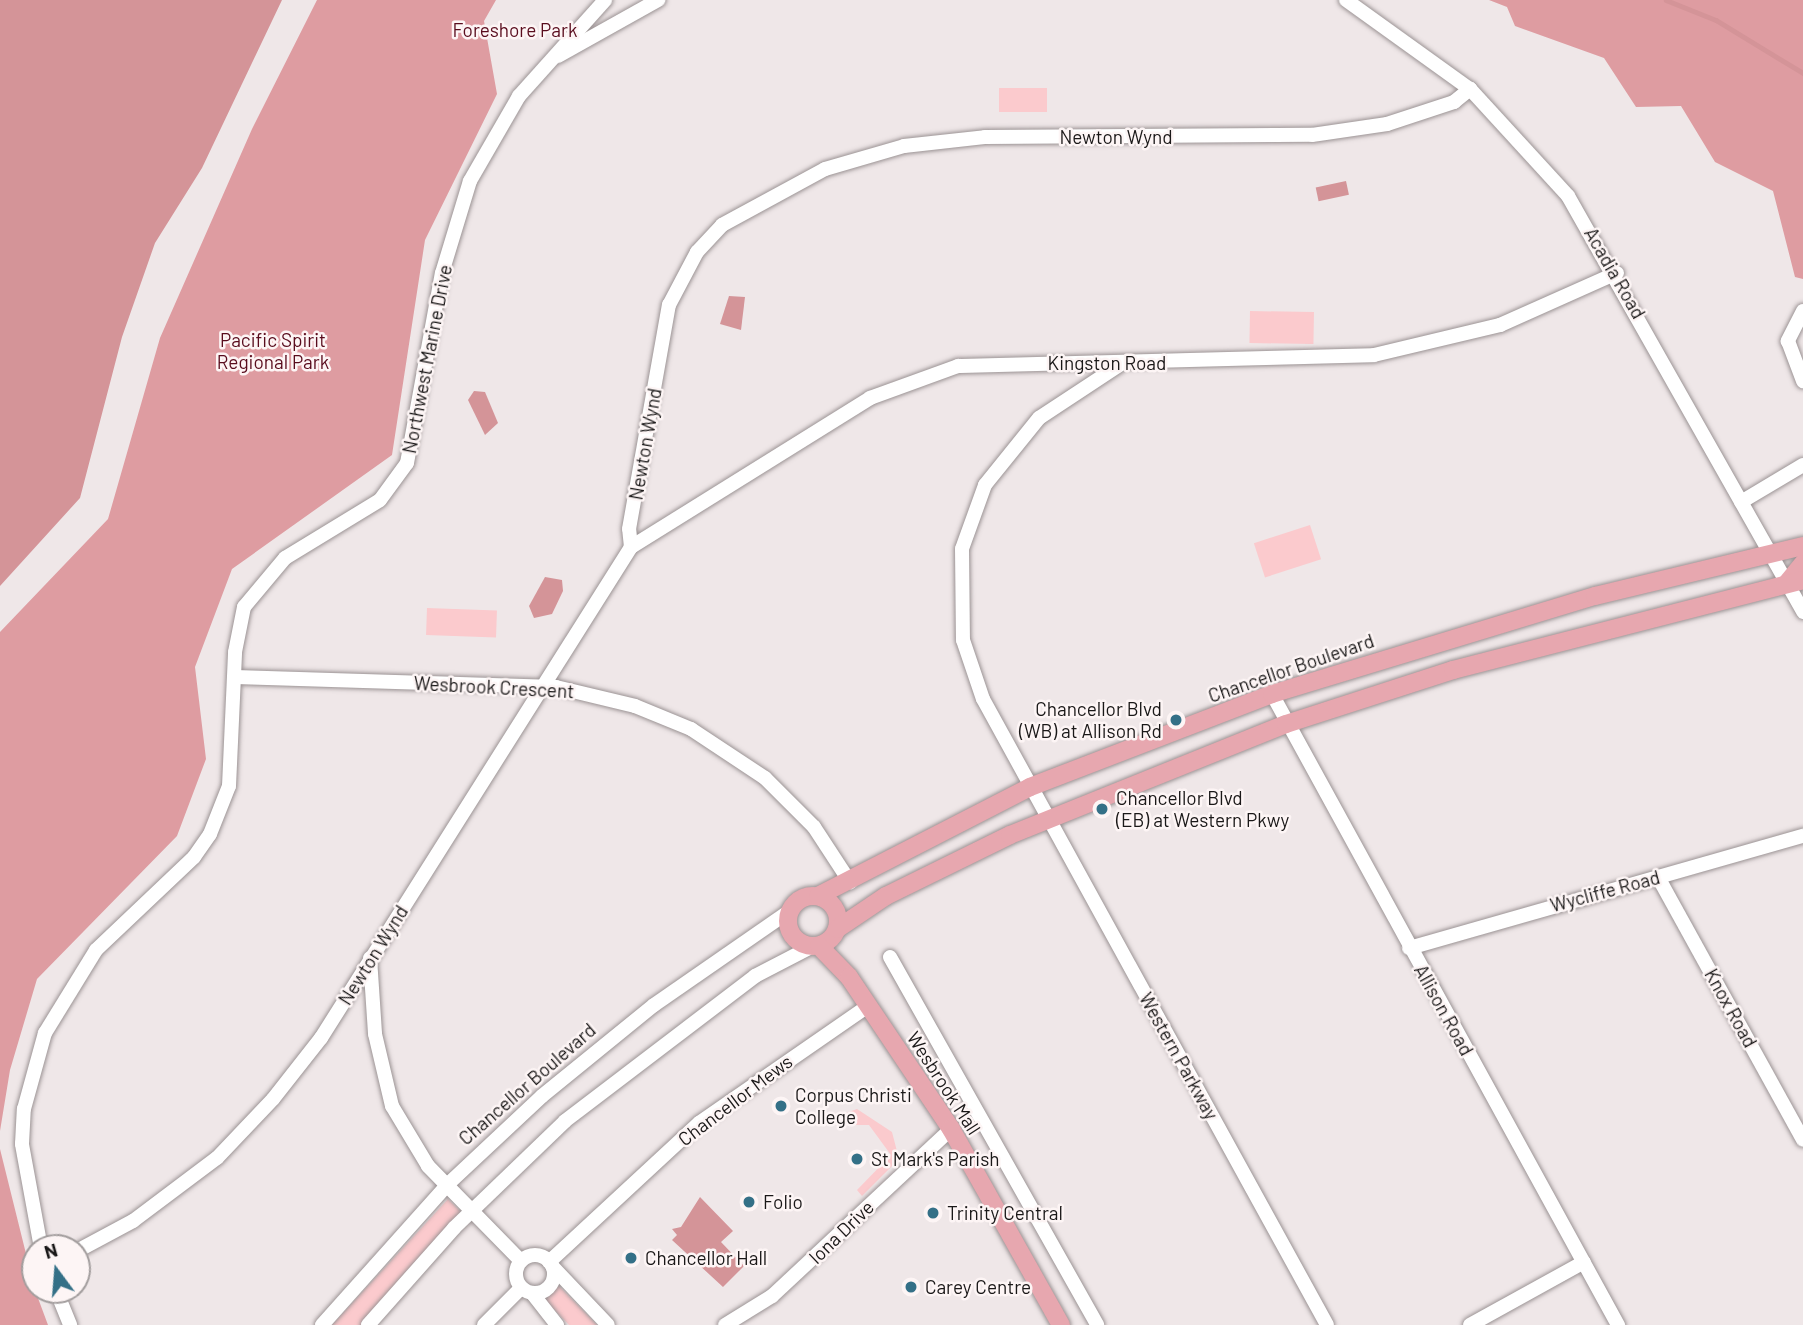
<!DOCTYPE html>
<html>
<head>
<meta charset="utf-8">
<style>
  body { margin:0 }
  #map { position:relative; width:1803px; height:1325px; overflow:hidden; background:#efe7e8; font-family:Barlow,sans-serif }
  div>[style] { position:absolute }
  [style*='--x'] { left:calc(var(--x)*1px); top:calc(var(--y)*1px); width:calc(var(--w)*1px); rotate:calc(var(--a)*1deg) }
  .green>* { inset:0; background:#fbcacd; transform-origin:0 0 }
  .forest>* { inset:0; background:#de9ca1 }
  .water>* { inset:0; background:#d49498; transform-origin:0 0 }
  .stream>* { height:4.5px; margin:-2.25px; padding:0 2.25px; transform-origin:2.25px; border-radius:2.25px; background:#d49498 }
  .roads { filter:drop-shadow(0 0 2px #9b9394) drop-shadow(0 0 2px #9b9394) }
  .minor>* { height:14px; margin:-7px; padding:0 7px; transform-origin:7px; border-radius:7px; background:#fff }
  .minor>.ring { margin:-7px; padding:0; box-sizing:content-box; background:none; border:14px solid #fff; border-radius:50% }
  .major>* { height:18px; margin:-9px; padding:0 9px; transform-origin:9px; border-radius:9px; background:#e7a7af }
  .major>.ring { margin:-9px; padding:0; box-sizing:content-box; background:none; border:18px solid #e7a7af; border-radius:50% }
  .dots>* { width:19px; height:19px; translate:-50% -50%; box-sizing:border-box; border:4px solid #fdf5f5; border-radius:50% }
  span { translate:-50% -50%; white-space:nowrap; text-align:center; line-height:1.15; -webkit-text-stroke:5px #fdf5f5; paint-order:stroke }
  .park-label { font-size:19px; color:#590c1d }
  .street-label { font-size:19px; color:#1a1818 }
  .poi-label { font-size:19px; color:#1a1818 }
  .right { translate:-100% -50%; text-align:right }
  .left { translate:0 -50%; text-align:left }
  .north { position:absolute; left:21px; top:1234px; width:70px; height:70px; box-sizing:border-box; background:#fdf5f5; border:2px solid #a29d9d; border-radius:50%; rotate:344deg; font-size:19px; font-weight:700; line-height:28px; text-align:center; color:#1a1818 }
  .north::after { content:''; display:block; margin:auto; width:24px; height:32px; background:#347087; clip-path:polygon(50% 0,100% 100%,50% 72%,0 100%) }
</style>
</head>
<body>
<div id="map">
  <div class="green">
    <div style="left:999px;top:88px;width:48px;height:24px"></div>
    <div style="left:1250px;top:311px;width:64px;height:32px;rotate:1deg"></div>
    <div style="left:1310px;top:525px;width:36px;height:59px;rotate:72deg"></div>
    <div style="left:427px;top:608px;width:70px;height:27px;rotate:2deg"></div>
    <div style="clip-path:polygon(857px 1109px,892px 1132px,899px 1159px,862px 1196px,857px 1190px,891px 1155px,869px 1125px,853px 1125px,843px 1114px)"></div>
    <div style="clip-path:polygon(448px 1199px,461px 1212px,361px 1325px,332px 1325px)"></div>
    <div style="clip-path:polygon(557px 1284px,597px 1325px,569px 1325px,543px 1298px)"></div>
  </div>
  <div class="forest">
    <div style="clip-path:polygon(317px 0,496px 0,484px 21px,497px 94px,425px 240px,392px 455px,232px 569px,195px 667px,206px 759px,177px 836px,37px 979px,10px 1070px,0 1131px,0 632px,108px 519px,160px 338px,252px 129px)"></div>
    <div style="clip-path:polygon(1489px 0,1803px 0,1803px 279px,1795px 277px,1773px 191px,1715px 162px,1681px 106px,1636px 107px,1604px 58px,1515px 26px,1507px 7px)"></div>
    <div style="clip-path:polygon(0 1149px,35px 1290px,48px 1325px,0 1325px)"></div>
  </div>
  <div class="water">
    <div style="clip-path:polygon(0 0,282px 0,202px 168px,155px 243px,122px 337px,80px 498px,0 586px)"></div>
    <div style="left:1346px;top:181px;width:14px;height:31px;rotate:78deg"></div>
    <div style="clip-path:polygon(729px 296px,745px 297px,741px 330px,720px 324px)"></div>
    <div style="clip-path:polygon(485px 392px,498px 423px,485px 435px,468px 400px,474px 391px)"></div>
    <div style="clip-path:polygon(545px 577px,562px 580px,563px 591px,552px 614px,534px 618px,529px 606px)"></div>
    <div style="clip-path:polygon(700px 1197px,733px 1231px,721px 1242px,744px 1266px,723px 1287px,672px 1240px,677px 1235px,672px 1229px,681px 1227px)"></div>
  </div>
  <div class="stream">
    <div style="--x:1666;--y:0;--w:54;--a:21.8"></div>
    <div style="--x:1716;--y:20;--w:102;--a:31.3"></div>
  </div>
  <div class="roads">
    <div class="minor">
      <div style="--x:1346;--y:0;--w:153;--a:35.7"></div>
      <div style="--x:1470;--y:89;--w:145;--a:47.5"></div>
      <div style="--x:1568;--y:196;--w:478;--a:60.5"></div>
      <div style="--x:558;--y:56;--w:115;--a:-29.2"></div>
      <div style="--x:1803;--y:311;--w:34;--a:117"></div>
      <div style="--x:1788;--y:341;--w:43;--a:69.4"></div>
      <div style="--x:1121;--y:364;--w:98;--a:146.6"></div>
      <div style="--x:1039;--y:418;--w:86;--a:128.9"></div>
      <div style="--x:985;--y:485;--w:68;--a:109.8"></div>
      <div style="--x:962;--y:549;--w:91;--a:89.4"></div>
      <div style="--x:963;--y:640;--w:62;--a:71.3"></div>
      <div style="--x:983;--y:699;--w:714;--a:61.21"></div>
      <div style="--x:1741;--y:502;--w:72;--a:-30.8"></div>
      <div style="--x:631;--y:547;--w:282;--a:-31.9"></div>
      <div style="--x:870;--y:398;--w:94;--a:-20"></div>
      <div style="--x:958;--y:366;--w:416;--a:-1.5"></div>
      <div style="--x:1374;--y:355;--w:130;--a:-13.4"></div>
      <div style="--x:1500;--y:325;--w:128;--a:-24"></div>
      <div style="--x:235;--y:677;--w:321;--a:1.8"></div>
      <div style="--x:556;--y:687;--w:81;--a:13.5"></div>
      <div style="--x:635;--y:706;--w:61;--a:22.3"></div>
      <div style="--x:691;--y:729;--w:89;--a:33.5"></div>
      <div style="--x:765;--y:778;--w:69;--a:45"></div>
      <div style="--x:814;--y:827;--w:66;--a:56.8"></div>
      <div style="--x:1272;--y:694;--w:720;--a:61.26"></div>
      <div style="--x:1658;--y:877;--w:300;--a:61.1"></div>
      <div style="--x:1409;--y:948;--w:410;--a:-15.9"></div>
      <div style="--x:890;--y:957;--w:422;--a:60.6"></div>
      <div style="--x:370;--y:958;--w:76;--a:86.2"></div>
      <div style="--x:375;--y:1034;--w:74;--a:76.7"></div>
      <div style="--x:392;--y:1106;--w:70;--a:59"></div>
      <div style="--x:428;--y:1166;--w:133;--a:45.6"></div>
      <div style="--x:41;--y:1248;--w:106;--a:-100.4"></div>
      <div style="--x:22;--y:1144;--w:35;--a:-87"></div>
      <div style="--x:24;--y:1109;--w:79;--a:-74.6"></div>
      <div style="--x:45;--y:1033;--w:97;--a:-58.4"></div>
      <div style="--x:96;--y:950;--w:135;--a:-43.5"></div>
      <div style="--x:194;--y:857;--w:28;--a:-55"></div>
      <div style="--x:210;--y:834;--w:52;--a:-68.4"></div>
      <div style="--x:229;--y:786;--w:134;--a:-87.4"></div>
      <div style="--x:235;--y:652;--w:46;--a:-78.7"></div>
      <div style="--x:244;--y:607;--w:64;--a:-50.1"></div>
      <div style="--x:285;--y:558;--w:111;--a:-31.4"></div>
      <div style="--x:380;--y:500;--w:46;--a:-53.9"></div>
      <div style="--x:407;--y:463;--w:193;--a:-79.6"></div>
      <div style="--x:442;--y:273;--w:96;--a:-73.1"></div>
      <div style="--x:470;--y:181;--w:98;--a:-60"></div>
      <div style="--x:519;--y:96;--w:129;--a:-48.1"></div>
      <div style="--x:77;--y:1251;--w:64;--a:-28.2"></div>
      <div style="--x:133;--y:1221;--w:105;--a:-36.9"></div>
      <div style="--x:217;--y:1158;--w:81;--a:-46.5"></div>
      <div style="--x:273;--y:1099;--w:78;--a:-51.8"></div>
      <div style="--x:321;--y:1038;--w:581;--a:-57.73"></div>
      <div style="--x:631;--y:547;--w:18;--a:-96"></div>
      <div style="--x:629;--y:529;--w:228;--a:-79.9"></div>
      <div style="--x:669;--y:305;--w:60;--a:-62.2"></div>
      <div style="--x:697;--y:252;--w:37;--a:-47"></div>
      <div style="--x:722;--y:225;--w:117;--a:-28.5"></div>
      <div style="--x:825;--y:169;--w:82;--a:-16.2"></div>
      <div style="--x:904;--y:146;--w:81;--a:-6.3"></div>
      <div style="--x:985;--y:137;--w:327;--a:-0.4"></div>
      <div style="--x:1312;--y:135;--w:76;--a:-8.3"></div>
      <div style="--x:1387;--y:124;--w:71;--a:-18.2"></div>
      <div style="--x:1454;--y:102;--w:21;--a:-39"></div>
      <div class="ring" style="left:516px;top:1255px;width:24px;height:24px"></div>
      <div style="--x:549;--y:1262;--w:205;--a:-42.8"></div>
      <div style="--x:699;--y:1123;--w:206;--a:-34.7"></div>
      <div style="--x:552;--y:1266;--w:81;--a:46.5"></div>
      <div style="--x:56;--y:1290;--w:38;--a:68"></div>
      <div style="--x:532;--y:1293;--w:41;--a:52"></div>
      <div style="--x:322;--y:1325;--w:188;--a:-48.2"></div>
      <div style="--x:447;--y:1185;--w:130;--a:-43.1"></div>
      <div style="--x:542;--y:1096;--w:144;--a:-39.1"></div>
      <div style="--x:654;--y:1005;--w:165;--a:-34.7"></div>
      <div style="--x:368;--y:1325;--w:130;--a:-48.4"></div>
      <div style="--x:454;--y:1228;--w:154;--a:-43.9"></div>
      <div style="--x:565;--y:1121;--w:239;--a:-37.3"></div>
      <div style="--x:755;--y:976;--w:63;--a:-27.4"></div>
      <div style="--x:484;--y:1325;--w:52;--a:-45"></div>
      <div style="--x:725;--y:1325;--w:55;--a:-31.7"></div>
      <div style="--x:772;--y:1296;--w:245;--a:-43"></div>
      <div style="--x:1470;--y:1325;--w:130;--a:-28.9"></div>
    </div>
    <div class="major">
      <div style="--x:1787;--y:583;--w:26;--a:-51"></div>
      <div class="ring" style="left:788px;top:896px;width:32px;height:32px"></div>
      <div style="--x:818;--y:896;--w:238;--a:-27.2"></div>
      <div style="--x:1030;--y:787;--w:259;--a:-21"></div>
      <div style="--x:1272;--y:694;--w:338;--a:-16.9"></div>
      <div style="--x:1595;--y:596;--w:214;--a:-13.5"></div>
      <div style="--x:837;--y:929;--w:59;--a:-34"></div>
      <div style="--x:886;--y:896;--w:138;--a:-26.2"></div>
      <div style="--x:1010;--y:835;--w:297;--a:-21.9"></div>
      <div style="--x:1286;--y:724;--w:176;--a:-17.9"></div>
      <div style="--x:1453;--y:670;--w:361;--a:-14.4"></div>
      <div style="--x:819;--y:946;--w:43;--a:45.9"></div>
      <div style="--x:849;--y:977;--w:183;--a:56.1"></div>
      <div style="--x:951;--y:1129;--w:225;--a:60.7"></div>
    </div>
  </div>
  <div class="dots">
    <div style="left:1176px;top:720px;background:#347087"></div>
    <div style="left:1102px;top:809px;background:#347087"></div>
    <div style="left:781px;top:1106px;background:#347087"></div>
    <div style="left:857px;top:1159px;background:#347087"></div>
    <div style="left:749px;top:1202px;background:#347087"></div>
    <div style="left:933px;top:1213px;background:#347087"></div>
    <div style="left:631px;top:1258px;background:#347087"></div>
    <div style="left:911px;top:1287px;background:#347087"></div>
  </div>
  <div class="park-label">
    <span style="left:515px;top:30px">Foreshore Park</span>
    <span style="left:273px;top:351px">Pacific Spirit<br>Regional Park</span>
  </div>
  <div class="street-label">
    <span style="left:1116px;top:137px">Newton Wynd</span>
    <span style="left:1615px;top:273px;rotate:60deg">Acadia Road</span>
    <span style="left:427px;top:359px;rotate:-79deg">Northwest Marine Drive</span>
    <span style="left:1107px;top:363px">Kingston Road</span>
    <span style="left:645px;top:444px;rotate:-80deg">Newton Wynd</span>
    <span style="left:1291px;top:668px;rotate:-19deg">Chancellor Boulevard</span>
    <span style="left:494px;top:687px;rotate:3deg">Wesbrook Crescent</span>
    <span style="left:1605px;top:891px;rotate:-15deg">Wycliffe Road</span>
    <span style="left:373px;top:955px;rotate:-58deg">Newton Wynd</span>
    <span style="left:1731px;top:1008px;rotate:61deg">Knox Road</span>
    <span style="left:1444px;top:1010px;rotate:61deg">Allison Road</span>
    <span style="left:1179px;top:1056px;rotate:61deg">Western Parkway</span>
    <span style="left:944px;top:1083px;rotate:57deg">Wesbrook Mall</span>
    <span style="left:527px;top:1084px;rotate:-41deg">Chancellor Boulevard</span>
    <span style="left:735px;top:1100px;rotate:-37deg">Chancellor Mews</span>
    <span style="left:841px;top:1232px;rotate:-44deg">Iona Drive</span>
  </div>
  <div class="poi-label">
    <span class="right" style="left:1162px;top:720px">Chancellor Blvd<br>(WB) at Allison Rd</span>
    <span class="left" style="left:1116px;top:809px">Chancellor Blvd<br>(EB) at Western Pkwy</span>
    <span class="left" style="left:795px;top:1106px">Corpus Christi<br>College</span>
    <span class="left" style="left:871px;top:1159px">St Mark's Parish</span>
    <span class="left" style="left:763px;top:1202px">Folio</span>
    <span class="left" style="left:947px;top:1213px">Trinity Central</span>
    <span class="left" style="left:645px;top:1258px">Chancellor Hall</span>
    <span class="left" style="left:925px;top:1287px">Carey Centre</span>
  </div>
  <div class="north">N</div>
</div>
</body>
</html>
